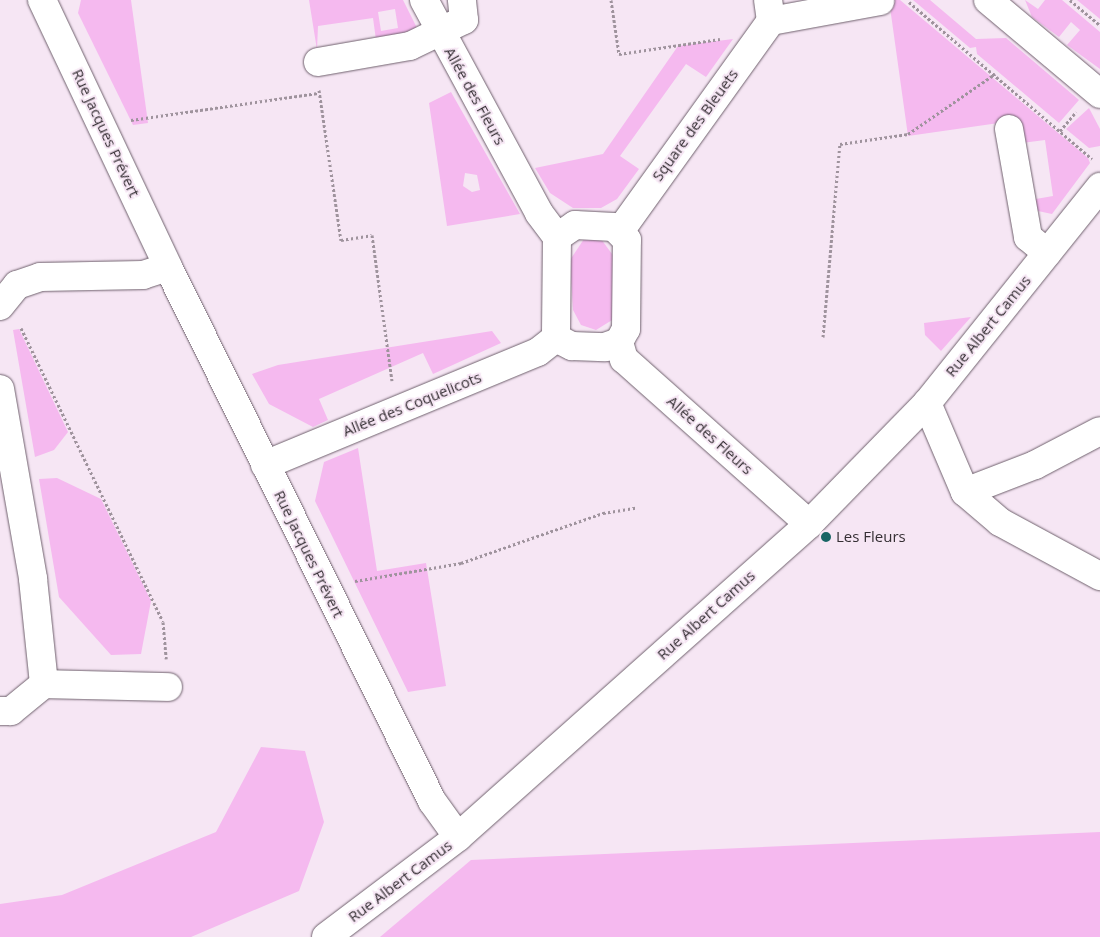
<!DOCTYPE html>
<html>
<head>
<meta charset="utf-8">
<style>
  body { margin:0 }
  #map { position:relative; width:1100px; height:937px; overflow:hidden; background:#f6e6f4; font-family:"Open Sans",sans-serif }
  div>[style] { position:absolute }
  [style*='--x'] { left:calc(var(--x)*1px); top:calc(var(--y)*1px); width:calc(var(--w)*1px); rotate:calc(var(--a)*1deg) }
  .green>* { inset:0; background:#f5b9ef }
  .path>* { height:3px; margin-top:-1.5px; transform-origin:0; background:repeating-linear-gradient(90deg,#9f939d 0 2.5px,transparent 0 5px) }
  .roads { filter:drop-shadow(0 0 1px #6f616d) drop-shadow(0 0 1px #6f616d) }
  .minor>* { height:28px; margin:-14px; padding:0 14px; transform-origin:14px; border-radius:14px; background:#fff }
  .dots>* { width:14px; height:14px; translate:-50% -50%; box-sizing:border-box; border:2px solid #f6e6f4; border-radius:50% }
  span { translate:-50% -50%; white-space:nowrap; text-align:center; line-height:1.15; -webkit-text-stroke:4px #f6e6f4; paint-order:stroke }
  .street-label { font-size:15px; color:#352f34 }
  .poi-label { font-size:15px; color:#352f34 }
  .left { translate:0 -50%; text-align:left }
</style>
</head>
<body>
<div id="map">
  <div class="green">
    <div style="clip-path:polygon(81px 0,131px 0,148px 123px,133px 125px,78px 13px)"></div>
    <div style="clip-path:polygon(evenodd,309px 0,403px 0,417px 28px,411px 34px,376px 40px,373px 18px,318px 26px,317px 50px,309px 0,395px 9px,398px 28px,381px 31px,378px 12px,395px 9px)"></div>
    <div style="clip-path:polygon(889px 0,900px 0,1088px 158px,1090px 163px,1052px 214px,1038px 211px,1030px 200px,1053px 196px,1045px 140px,1022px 143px,1019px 120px,908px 136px)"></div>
    <div style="clip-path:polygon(913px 0,930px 0,976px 39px,1006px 38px,1079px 100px,1059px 123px,977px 54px,976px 47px,970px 48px)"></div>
    <div style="clip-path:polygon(1025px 0,1038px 9px,1045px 0,1062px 0,1100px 32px,1100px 69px,1067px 45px,1080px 30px,1071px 22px,1059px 37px,1032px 17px)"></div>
    <div style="clip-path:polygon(1077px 0,1100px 0,1100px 19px)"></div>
    <div style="clip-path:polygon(733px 39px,706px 77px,686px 64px,620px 156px,639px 169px,617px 199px,601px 208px,573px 208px,550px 193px,535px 168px,603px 154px,678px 46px)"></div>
    <div style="clip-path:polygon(evenodd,451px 92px,520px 214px,447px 226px,429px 103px,451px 92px,465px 173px,477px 175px,480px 190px,472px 192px,463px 186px,465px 173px)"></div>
    <div style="clip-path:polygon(1089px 108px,1100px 129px,1100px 146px,1089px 148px,1066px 129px)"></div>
    <div style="clip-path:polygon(584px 239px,601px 239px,615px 258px,617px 317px,596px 330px,581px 325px,573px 310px,570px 260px)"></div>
    <div style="clip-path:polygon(971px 317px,941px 351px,925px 335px,924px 323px)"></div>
    <div style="clip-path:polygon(19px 329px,68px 432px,54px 450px,35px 457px,13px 330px)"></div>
    <div style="clip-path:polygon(492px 331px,501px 343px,433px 374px,423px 353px,319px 399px,328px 420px,313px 427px,269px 404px,252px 374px,278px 365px)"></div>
    <div style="clip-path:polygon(358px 448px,377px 571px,426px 563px,446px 686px,408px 692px,315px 501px,324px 462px)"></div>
    <div style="clip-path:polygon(57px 478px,101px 499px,151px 601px,141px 654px,111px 655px,59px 597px,39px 479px)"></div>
    <div style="clip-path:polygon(261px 747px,305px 751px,324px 822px,299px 891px,191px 937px,0 937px,0 904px,62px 895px,216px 832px)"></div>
    <div style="clip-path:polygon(1100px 832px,1100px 937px,380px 937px,471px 860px)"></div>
  </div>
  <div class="path">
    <div style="--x:611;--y:0;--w:55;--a:81.6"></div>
    <div style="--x:619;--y:54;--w:102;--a:-8.4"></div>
    <div style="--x:1070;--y:0;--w:39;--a:40"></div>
    <div style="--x:909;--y:2;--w:241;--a:40.6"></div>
    <div style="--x:319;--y:90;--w:152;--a:81.7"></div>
    <div style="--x:341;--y:240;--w:31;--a:-9"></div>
    <div style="--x:372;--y:235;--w:147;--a:82.2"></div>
    <div style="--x:131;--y:120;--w:189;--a:-8.2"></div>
    <div style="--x:1060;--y:131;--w:25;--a:-50"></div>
    <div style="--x:21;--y:328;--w:326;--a:64.2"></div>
    <div style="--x:163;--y:622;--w:37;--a:85"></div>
    <div style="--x:823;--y:337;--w:194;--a:-85"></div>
    <div style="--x:840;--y:144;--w:69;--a:-8.4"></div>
    <div style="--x:908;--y:134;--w:106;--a:-34.6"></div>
    <div style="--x:355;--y:581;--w:108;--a:-9.6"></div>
    <div style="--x:461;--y:563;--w:151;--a:-19.4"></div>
    <div style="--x:603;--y:513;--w:33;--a:-9"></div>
  </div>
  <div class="roads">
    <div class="minor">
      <div style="--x:42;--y:0;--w:295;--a:64.7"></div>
      <div style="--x:168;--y:267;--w:596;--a:63.69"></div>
      <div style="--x:432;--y:801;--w:44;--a:54.2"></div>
      <div style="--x:424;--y:0;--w:242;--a:61.6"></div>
      <div style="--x:539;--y:213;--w:30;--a:53"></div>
      <div style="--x:557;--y:237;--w:101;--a:90.6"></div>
      <div style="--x:556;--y:338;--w:18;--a:27"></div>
      <div style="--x:572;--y:346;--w:33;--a:2"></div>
      <div style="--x:605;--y:347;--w:15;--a:-20"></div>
      <div style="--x:619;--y:342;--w:15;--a:-62"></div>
      <div style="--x:626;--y:329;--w:89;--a:-89.4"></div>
      <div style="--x:627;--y:240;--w:18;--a:-135"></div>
      <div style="--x:614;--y:227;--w:39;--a:-177"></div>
      <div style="--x:575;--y:225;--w:22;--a:146"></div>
      <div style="--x:988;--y:0;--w:146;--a:40"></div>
      <div style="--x:771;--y:21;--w:111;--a:-10.4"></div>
      <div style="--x:318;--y:62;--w:93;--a:-9.9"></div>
      <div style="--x:410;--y:46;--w:60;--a:-25.7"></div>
      <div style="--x:464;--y:20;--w:20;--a:-96"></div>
      <div style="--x:1009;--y:129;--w:110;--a:80"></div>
      <div style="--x:1028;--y:237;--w:25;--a:40"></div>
      <div style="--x:620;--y:231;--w:259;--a:-54.3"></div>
      <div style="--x:771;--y:21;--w:21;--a:-98"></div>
      <div style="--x:0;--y:306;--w:27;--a:-51"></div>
      <div style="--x:17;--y:285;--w:24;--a:-19"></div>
      <div style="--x:40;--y:277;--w:103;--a:-1.1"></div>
      <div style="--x:143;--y:275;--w:26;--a:-18"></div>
      <div style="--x:619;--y:342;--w:18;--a:74"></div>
      <div style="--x:624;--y:359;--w:248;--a:41.7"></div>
      <div style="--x:0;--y:389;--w:193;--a:80.1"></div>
      <div style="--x:33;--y:579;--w:106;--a:84"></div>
      <div style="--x:44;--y:684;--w:43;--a:140.7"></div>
      <div style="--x:11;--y:711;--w:11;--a:180"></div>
      <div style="--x:927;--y:403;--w:97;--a:66.9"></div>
      <div style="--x:965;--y:492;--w:46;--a:40.6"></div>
      <div style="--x:1000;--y:522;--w:114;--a:28.4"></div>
      <div style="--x:265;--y:465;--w:295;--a:-22.5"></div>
      <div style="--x:538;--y:352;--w:23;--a:-38"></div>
      <div style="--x:965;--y:492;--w:75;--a:-21.1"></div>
      <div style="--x:1035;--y:465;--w:73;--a:-27.6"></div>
      <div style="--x:44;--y:684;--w:124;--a:1.4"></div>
      <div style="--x:326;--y:937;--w:166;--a:-37.1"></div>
      <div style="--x:458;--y:837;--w:470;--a:-41.7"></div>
      <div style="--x:809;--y:524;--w:169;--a:-45.7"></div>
      <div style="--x:927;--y:403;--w:277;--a:-51.3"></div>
    </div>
  </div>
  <div class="dots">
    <div style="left:826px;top:537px;background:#176564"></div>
  </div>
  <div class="street-label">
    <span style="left:475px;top:96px;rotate:61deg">Allée des Fleurs</span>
    <span style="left:695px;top:125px;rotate:-54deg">Square des Bleuets</span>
    <span style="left:106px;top:133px;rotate:65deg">Rue Jacques Prévert</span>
    <span style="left:988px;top:326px;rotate:-51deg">Rue Albert Camus</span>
    <span style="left:412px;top:404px;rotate:-22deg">Allée des Coquelicots</span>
    <span style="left:710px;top:435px;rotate:42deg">Allée des Fleurs</span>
    <span style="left:309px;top:554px;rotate:64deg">Rue Jacques Prévert</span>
    <span style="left:706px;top:615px;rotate:-42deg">Rue Albert Camus</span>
    <span style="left:400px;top:881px;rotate:-37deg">Rue Albert Camus</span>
  </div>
  <div class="poi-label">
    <span class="left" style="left:836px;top:537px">Les Fleurs</span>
  </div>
</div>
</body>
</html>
